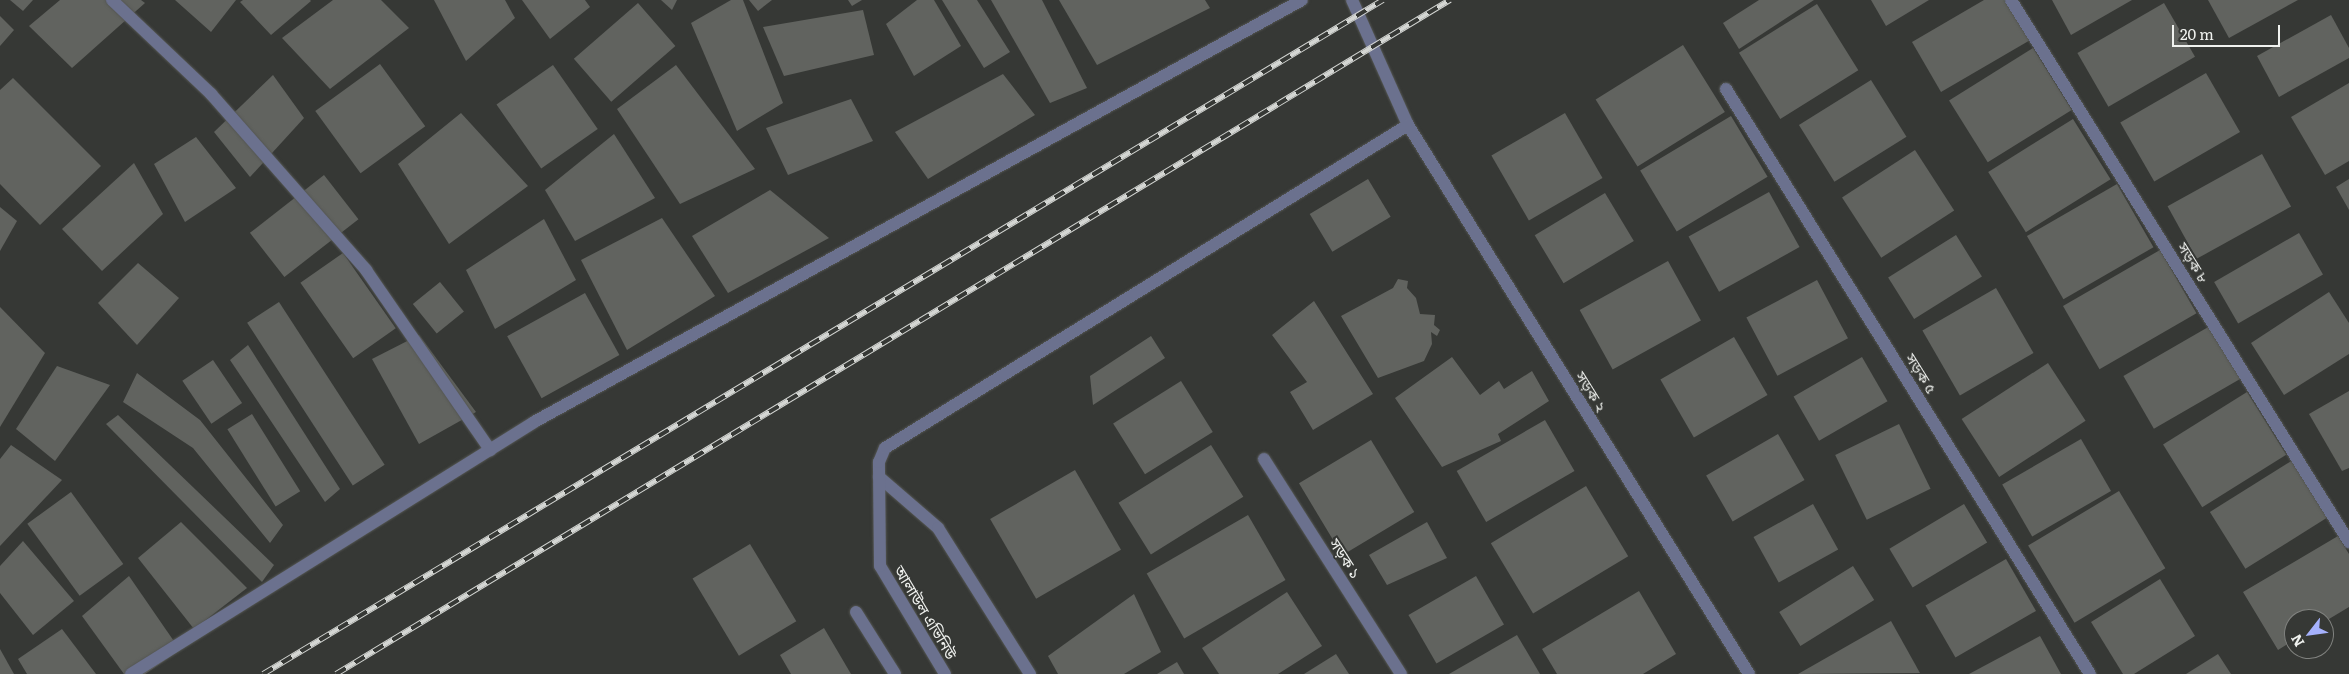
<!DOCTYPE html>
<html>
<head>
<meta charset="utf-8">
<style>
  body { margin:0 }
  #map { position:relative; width:2349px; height:674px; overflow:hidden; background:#363835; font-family:Literata,"Noto Sans Bengali",serif }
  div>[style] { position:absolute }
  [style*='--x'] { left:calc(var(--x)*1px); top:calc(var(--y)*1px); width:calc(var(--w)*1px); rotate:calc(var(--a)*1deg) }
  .building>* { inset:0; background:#61635f; transform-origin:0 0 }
  .roads { filter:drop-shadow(0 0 1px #545653) drop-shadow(0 0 1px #545653) }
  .minor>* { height:12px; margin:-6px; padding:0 6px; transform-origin:6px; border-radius:6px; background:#6b718e }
  .rail>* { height:5.5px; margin-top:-2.75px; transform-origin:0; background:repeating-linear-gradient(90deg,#363835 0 11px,#d4d6d3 0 22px); box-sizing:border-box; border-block:1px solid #d4d6d3 }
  span { translate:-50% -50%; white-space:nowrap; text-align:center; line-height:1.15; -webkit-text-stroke:4px #363835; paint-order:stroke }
  .street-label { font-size:15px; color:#f0f2ef }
  .north { position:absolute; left:2284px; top:609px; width:50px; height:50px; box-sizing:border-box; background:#363835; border:1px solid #80827f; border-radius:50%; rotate:240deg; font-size:14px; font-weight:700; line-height:20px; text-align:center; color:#f0f2ef }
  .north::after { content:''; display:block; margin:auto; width:18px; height:22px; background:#a5b1fc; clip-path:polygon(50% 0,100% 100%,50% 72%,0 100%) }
  .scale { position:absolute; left:2172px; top:25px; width:108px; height:22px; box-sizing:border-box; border:2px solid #f0f2ef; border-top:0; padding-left:6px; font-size:15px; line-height:18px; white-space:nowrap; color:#f0f2ef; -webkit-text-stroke:4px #363835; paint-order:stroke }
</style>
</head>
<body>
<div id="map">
  <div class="building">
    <div style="clip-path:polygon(10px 0,33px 0,23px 11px)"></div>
    <div style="clip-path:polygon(60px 0,141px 0,145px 3px,72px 68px,29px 26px)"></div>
    <div style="clip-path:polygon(175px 0,236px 0,211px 32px)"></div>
    <div style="clip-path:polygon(243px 0,310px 0,311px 1px,271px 35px,240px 2px)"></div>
    <div style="clip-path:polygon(333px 0,381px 0,409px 28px,330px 89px,282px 38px)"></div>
    <div style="clip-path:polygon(434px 0,505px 0,515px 18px,466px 61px)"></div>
    <div style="clip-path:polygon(522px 0,585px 0,590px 7px,550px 39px)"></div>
    <div style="clip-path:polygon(661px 0,677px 0,672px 10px)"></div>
    <div style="clip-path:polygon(731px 0,743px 0,783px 103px,737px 131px,691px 23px)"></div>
    <div style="clip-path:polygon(749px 0,772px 0,758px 11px)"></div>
    <div style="clip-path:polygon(848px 0,862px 0,852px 6px)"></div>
    <div style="clip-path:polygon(917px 0,934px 0,961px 46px,914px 76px,886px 24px)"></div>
    <div style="clip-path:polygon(942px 0,977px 0,1010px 52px,984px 68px)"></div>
    <div style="clip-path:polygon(991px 0,1042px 0,1087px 88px,1050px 103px)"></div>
    <div style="clip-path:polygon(1059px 0,1205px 0,1210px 8px,1097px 65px)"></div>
    <div style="clip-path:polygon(1759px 0,1814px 0,1739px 49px,1723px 23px)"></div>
    <div style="clip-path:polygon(1871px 0,1929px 0,1886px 26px)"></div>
    <div style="clip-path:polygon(1984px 0,2009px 0,2032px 39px,1941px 92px,1912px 42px)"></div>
    <div style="clip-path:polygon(2052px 0,2132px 0,2071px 35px)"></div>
    <div style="clip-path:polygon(2208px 0,2298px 0,2229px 38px)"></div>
    <div style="left:638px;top:3px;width:57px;height:85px;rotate:49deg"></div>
    <div style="left:2164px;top:3px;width:62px;height:100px;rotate:60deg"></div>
    <div style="left:1817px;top:4px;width:78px;height:92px;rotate:58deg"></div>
    <div style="clip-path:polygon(863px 10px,874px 55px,784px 76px,763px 27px)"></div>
    <div style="clip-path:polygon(2331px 15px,2349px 48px,2349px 58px,2279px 97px,2257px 56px)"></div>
    <div style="clip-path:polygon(0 16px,14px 30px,0 46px)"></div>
    <div style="left:1683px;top:45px;width:79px;height:103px;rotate:58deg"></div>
    <div style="left:2033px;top:48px;width:73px;height:99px;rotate:58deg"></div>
    <div style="left:380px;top:64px;width:77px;height:80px;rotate:54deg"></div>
    <div style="left:553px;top:65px;width:78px;height:69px;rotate:55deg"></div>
    <div style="clip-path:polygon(676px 65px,755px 169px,680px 204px,617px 109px)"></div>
    <div style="left:2206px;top:73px;width:68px;height:99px;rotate:60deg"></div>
    <div style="clip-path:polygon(1003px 74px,1035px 115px,928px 179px,895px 132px)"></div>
    <div style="clip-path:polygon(273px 75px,304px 118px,250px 177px,214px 132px)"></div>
    <div style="clip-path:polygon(13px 78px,101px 166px,40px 225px,0 184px,0 90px)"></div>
    <div style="left:1871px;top:80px;width:67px;height:85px;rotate:58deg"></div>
    <div style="clip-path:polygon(2349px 83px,2349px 161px,2325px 175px,2291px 117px)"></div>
    <div style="clip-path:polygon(851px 99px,873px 141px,788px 175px,766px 128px)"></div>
    <div style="clip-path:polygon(461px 113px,528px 186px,449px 244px,398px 164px)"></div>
    <div style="left:1565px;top:113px;width:75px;height:85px;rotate:60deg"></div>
    <div style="left:1731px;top:116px;width:71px;height:106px;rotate:59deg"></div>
    <div style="left:2073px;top:119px;width:71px;height:100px;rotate:58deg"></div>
    <div style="clip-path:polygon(614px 134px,655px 198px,575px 241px,545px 190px)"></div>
    <div style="clip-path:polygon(196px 137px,236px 188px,185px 222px,154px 164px)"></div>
    <div style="left:1915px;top:150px;width:72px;height:87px;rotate:57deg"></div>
    <div style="left:2262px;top:154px;width:60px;height:108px;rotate:61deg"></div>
    <div style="clip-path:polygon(134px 163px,163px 214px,102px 271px,62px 229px)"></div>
    <div style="left:324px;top:175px;width:56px;height:94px;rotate:52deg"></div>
    <div style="left:1368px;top:179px;width:44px;height:68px;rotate:59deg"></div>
    <div style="clip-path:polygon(2349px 179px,2349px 210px,2336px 187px)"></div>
    <div style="left:2117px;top:184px;width:73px;height:104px;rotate:60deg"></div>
    <div style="clip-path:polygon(770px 190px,829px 238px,728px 293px,692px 236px)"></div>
    <div style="left:1769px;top:192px;width:63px;height:92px;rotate:61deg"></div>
    <div style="left:1605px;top:193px;width:56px;height:82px;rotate:59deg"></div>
    <div style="clip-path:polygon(0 207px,17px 221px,0 251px)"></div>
    <div style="clip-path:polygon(662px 218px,715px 296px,627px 350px,581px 260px)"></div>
    <div style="clip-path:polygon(544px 219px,576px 280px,495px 329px,466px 270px)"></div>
    <div style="left:2299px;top:233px;width:48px;height:98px;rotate:60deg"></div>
    <div style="left:1956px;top:235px;width:49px;height:80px;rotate:58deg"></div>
    <div style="left:2160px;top:250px;width:73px;height:112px;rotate:60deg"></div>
    <div style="left:343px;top:253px;width:92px;height:52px;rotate:55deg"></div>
    <div style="left:1668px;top:261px;width:68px;height:101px;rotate:61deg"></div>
    <div style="clip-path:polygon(138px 263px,179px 298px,137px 345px,98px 303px)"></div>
    <div style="clip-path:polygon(1398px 279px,1408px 281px,1407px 288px,1416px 298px,1420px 314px,1435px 315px,1434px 325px,1440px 330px,1437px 336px,1431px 332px,1432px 344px,1424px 361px,1378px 378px,1341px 316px,1393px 288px)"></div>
    <div style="left:1817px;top:280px;width:66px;height:80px;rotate:62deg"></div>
    <div style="left:440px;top:282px;width:38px;height:35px;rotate:51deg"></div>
    <div style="left:1996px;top:288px;width:75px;height:85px;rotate:60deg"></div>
    <div style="clip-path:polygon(2329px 292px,2349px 323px,2349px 354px,2284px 395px,2251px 343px)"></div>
    <div style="left:585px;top:293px;width:71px;height:89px;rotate:61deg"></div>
    <div style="clip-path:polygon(1314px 301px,1373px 394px,1313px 430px,1290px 392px,1307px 382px,1272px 335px)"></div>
    <div style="left:279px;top:302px;width:194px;height:38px;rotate:57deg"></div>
    <div style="clip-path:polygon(0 307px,45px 353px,0 427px)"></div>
    <div style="left:2210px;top:326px;width:61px;height:100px;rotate:60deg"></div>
    <div style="clip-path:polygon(419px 335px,476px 412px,419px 444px,372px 359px)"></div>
    <div style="clip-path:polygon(1151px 336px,1165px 358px,1093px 405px,1090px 376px)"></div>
    <div style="left:1734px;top:337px;width:67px;height:85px;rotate:60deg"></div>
    <div style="clip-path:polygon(248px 345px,340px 489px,325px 502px,230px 360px)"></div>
    <div style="clip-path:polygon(1452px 357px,1480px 395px,1499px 381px,1504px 389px,1532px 371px,1549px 401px,1498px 434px,1501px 441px,1442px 467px,1395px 398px)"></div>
    <div style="left:1862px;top:357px;width:51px;height:79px;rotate:60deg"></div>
    <div style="left:213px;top:360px;width:52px;height:37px;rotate:56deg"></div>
    <div style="left:2048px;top:363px;width:69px;height:103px;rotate:57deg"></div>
    <div style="clip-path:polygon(57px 366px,110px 385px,55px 461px,16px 429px)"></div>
    <div style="clip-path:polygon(137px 373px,200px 420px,283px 525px,270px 543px,193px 448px,123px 402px)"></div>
    <div style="left:1181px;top:381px;width:60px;height:80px;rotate:58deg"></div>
    <div style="clip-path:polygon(2349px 391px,2349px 468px,2342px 471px,2309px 414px)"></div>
    <div style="left:2247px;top:392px;width:74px;height:99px;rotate:58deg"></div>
    <div style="left:252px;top:414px;width:91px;height:29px;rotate:58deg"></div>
    <div style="clip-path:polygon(118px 415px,274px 565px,262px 582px,106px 424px)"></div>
    <div style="left:1545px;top:420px;width:59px;height:102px;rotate:60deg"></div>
    <div style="left:1899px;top:424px;width:72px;height:71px;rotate:64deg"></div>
    <div style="left:1778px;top:434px;width:53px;height:83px;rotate:60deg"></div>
    <div style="left:2081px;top:439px;width:60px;height:91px;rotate:60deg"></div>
    <div style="left:1371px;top:440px;width:84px;height:84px;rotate:59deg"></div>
    <div style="clip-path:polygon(11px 445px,62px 480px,0 546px,0 459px)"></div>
    <div style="left:1211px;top:445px;width:61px;height:109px;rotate:58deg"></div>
    <div style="left:2293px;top:460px;width:67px;height:98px;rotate:58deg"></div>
    <div style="left:1075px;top:470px;width:92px;height:98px;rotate:60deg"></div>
    <div style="left:1586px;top:486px;width:82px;height:111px;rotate:59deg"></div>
    <div style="left:2119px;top:491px;width:90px;height:106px;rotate:59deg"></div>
    <div style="left:71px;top:492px;width:89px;height:54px;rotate:54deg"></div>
    <div style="left:1813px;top:504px;width:52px;height:68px;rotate:61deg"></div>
    <div style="left:1964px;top:504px;width:45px;height:87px;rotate:59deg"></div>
    <div style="left:1248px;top:515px;width:75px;height:117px;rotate:60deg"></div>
    <div style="clip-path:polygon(181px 522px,247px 588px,194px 629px,138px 558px)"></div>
    <div style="clip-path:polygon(1427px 522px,1447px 558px,1387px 585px,1369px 555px)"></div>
    <div style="clip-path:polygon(2338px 536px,2349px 554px,2349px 607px,2324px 622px,2324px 619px,2294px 619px,2294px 640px,2278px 650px,2243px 592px)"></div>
    <div style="clip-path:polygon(23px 541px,74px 601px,33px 635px,0 593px,0 566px)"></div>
    <div style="left:750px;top:544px;width:90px;height:67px;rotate:59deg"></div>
    <div style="left:2006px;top:559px;width:60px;height:93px;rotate:60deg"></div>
    <div style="left:1853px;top:566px;width:40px;height:87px;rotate:58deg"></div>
    <div style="clip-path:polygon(129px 576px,180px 650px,145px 674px,124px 674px,82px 616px)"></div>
    <div style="left:1476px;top:576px;width:56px;height:78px;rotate:60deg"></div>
    <div style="clip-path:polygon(2160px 579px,2195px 636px,2134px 674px,2123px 674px,2091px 622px)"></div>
    <div style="clip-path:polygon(1639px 591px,1676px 654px,1643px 674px,1557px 674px,1542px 649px)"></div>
    <div style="clip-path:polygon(1287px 592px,1322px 646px,1278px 674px,1219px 674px,1202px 648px)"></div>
    <div style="clip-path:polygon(1134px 594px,1161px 652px,1124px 674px,1058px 674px,1048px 656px)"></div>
    <div style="clip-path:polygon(1891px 621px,1920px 673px,1798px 674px)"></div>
    <div style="clip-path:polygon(824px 628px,851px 674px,791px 674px,780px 655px)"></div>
    <div style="clip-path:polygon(62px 629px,96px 674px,27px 674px,18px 659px)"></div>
    <div style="clip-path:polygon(1517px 635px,1540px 674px,1449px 674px)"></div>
    <div style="clip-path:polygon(2040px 636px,2061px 674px,1969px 674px)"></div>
    <div style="clip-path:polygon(0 649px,14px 674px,0 674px)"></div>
    <div style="clip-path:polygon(1336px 654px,1349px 674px,1304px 674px)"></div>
    <div style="clip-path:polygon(2218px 654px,2231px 674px,2186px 674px)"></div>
    <div style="clip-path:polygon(1177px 662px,1184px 674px,1157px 674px)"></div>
  </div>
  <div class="roads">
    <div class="minor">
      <div style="--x:112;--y:0;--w:137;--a:43.5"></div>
      <div style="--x:211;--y:94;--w:235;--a:48.6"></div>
      <div style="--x:366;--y:270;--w:219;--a:55.4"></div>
      <div style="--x:1352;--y:0;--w:137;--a:65.9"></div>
      <div style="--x:1408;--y:125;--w:646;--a:58.15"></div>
      <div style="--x:2011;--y:0;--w:639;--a:58.05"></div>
      <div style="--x:1726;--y:89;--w:689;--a:58.11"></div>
      <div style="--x:1264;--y:459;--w:255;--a:57.5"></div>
      <div style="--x:879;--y:477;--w:78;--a:40.8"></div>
      <div style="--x:938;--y:528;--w:173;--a:57.8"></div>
      <div style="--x:856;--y:612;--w:73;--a:57.8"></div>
      <div style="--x:131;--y:674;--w:475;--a:-32"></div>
      <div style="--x:534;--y:422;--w:876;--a:-28.79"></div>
      <div style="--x:945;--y:674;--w:126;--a:-121"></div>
      <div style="--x:880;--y:566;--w:104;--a:-90.6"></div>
      <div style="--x:879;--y:462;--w:15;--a:-67"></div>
      <div style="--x:885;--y:448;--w:615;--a:-31.7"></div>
    </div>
  </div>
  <div class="rail">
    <div style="--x:263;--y:674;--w:1307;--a:-31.04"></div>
    <div style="--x:336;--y:674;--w:1302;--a:-31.18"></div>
  </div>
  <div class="street-label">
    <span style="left:2194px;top:262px;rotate:58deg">সড়ক ৮</span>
    <span style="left:1922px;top:373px;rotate:58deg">সড়ক ৫</span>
    <span style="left:1592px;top:391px;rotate:58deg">সড়ক ২</span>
    <span style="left:1346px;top:558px;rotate:57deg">সড়ক ১</span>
    <span style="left:926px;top:612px;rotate:59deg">আলাউল এভিনিউ</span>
  </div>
  <div class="north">N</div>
  <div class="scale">20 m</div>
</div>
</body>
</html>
